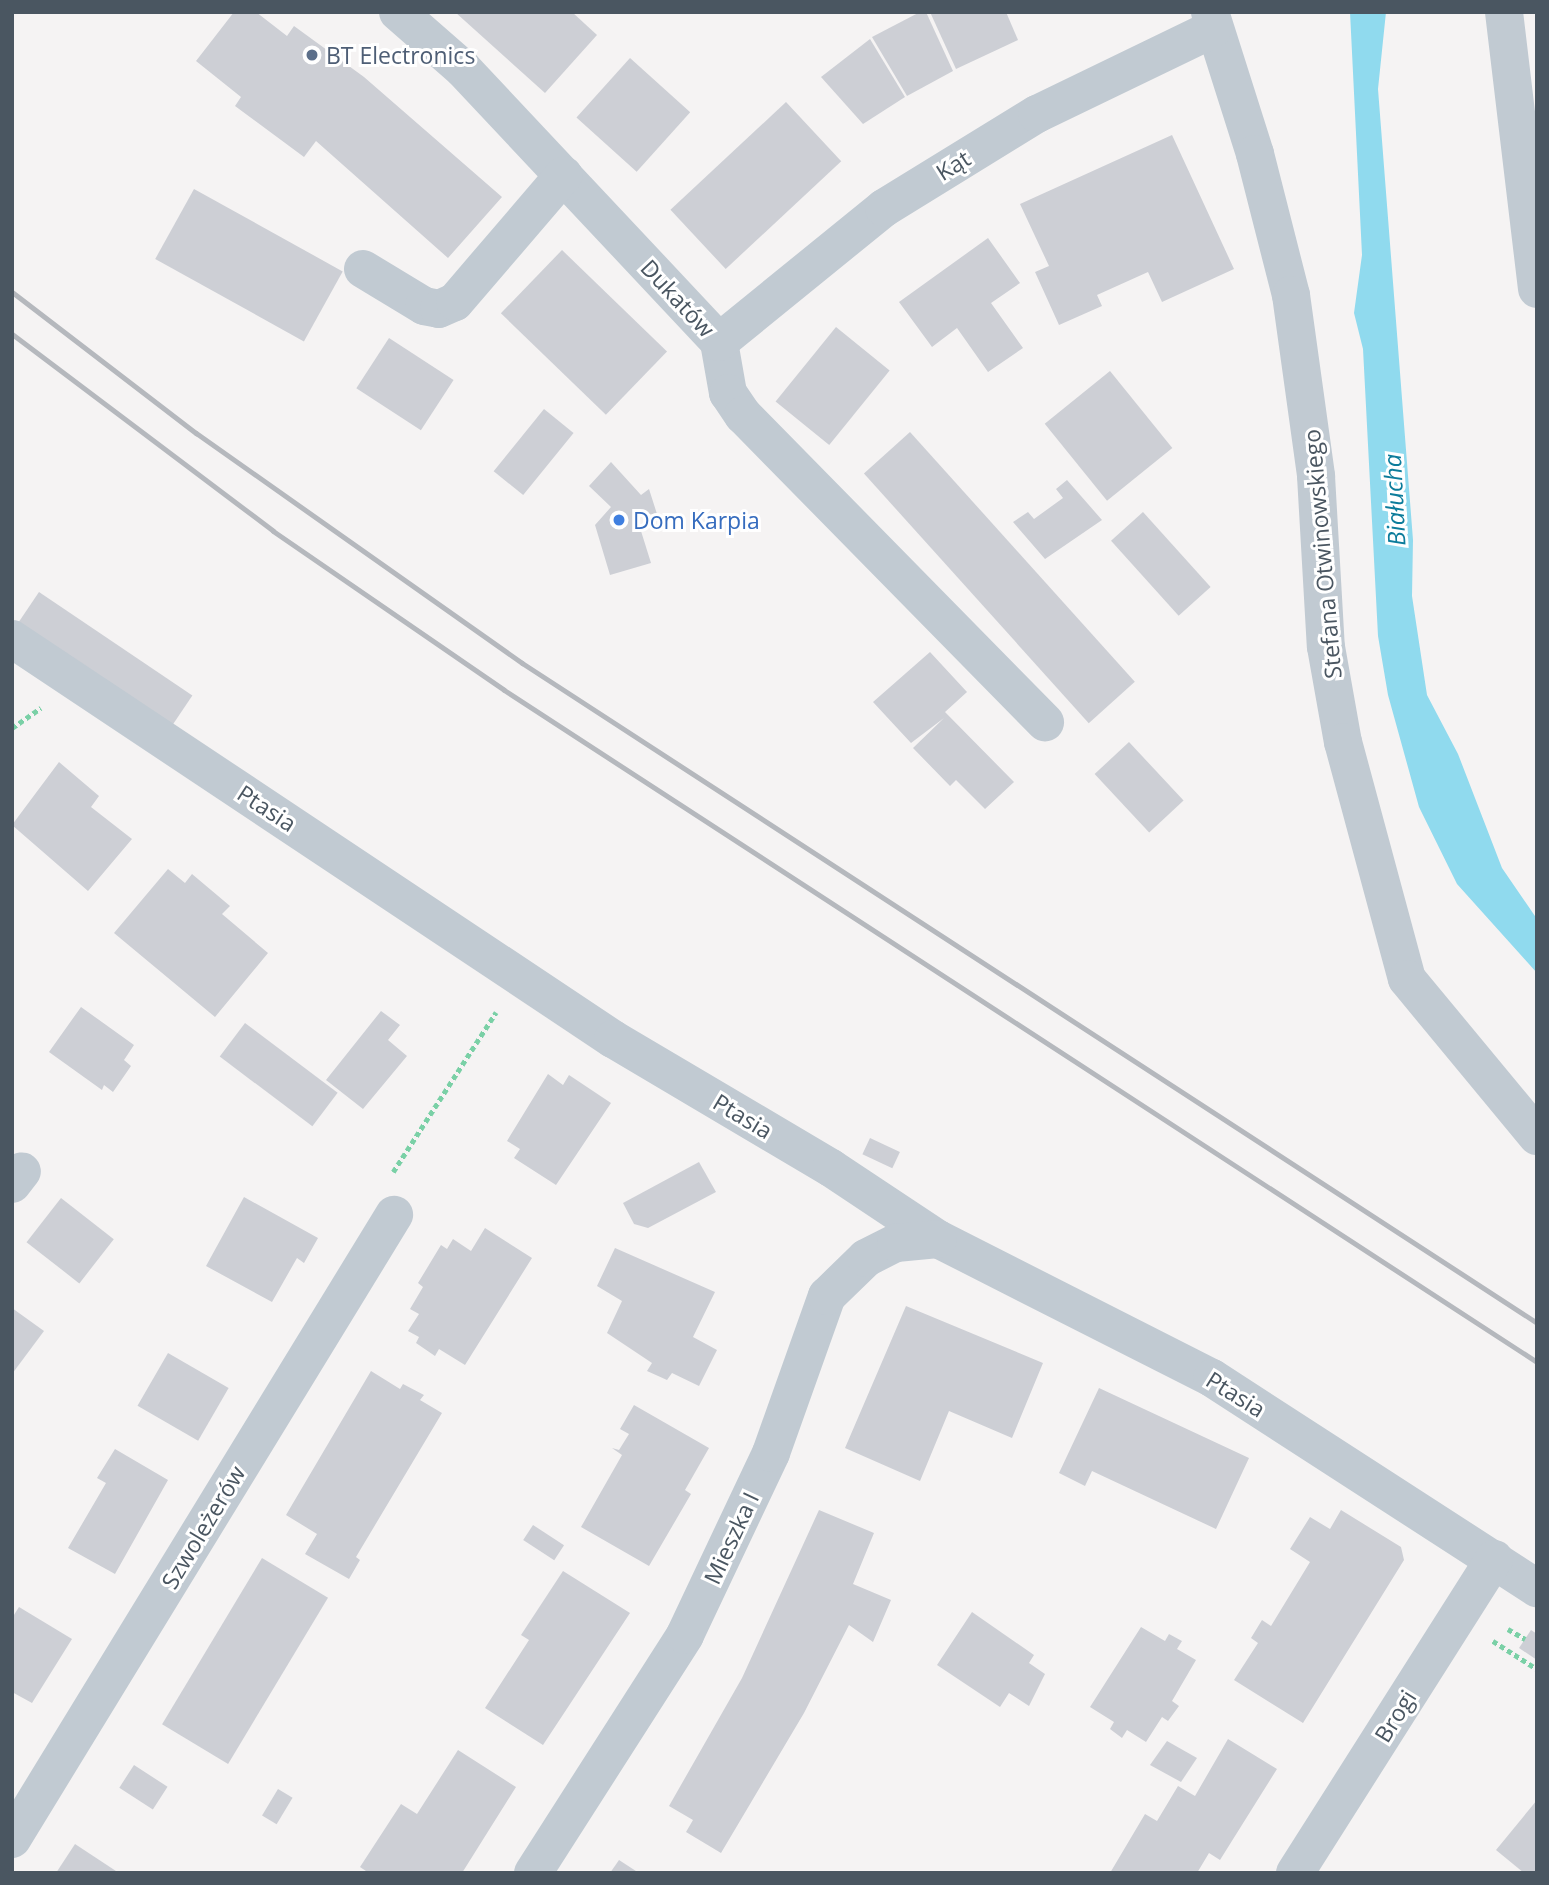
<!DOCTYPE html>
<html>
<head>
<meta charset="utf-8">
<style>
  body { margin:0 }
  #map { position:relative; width:1549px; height:1885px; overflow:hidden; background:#f5f3f3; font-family:"Open Sans",sans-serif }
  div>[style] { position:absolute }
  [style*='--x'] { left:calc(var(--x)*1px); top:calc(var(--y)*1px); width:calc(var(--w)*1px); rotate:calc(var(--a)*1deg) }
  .water>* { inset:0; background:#90daee }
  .building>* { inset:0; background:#cdcfd5; transform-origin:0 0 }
  .path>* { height:4.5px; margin-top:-2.25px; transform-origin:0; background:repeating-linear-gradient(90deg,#7ad0a6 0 5px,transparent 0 8.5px) }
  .street>* { height:38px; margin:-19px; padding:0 19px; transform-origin:19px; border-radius:19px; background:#c1cad2 }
  .rail>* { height:5px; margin:-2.5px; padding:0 2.5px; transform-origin:2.5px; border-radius:2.5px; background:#b5b8bd }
  .dots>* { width:19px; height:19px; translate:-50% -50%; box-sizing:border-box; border:4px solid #fff; border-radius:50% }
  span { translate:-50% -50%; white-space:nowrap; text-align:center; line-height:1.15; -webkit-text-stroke:6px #fff; paint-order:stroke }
  .service-label { font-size:23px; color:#4e5e75 }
  .left { translate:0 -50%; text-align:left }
  .street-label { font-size:23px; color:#4a5661 }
  .shop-label { font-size:23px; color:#366cbe }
  .water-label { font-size:24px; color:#0c7c9b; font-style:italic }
  .frame { position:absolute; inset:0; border:14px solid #4a5661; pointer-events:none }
</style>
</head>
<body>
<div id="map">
  <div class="water">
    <div style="clip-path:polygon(1350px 12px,1386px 12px,1378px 89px,1413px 540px,1412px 596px,1427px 695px,1458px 754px,1502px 868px,1537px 919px,1537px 973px,1457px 884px,1419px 807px,1388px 695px,1378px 636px,1363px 349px,1354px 313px,1362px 255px)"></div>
  </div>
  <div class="building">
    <div style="clip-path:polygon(234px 12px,256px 12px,287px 36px,294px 26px,364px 77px,502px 197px,448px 258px,316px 141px,304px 157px,235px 106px,241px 97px,196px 61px)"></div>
    <div style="clip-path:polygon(455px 12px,572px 12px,597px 35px,545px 93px)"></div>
    <div style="clip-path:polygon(920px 12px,926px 12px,953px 71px,907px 96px,872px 37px)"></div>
    <div style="clip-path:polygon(930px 12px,1006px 12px,1018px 40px,956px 69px)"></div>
    <div style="clip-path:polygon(870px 39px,905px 97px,863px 124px,821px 77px)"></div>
    <div style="left:630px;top:58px;width:81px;height:80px;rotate:42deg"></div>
    <div style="left:786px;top:102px;width:81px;height:158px;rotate:47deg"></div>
    <div style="clip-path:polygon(1172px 135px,1234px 269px,1162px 302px,1148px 272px,1097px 295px,1102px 306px,1059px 325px,1035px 272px,1049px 266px,1020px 204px)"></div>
    <div style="left:194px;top:189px;width:170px;height:80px;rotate:29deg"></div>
    <div style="clip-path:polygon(988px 238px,1020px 283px,991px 303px,1023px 348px,988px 372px,957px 328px,932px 347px,899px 302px)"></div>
    <div style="left:562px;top:250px;width:146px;height:88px;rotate:44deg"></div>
    <div style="left:836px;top:327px;width:69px;height:96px;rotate:39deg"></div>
    <div style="left:389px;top:338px;width:77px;height:60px;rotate:33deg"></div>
    <div style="left:1110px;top:371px;width:99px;height:84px;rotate:51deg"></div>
    <div style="left:544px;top:409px;width:38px;height:80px;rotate:39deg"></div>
    <div style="left:910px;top:432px;width:336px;height:62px;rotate:48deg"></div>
    <div style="clip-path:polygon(611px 462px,641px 495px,649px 489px,657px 514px,636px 515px,651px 563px,610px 575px,595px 525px,611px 507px,589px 486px)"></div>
    <div style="clip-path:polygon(1067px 480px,1102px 520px,1045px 559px,1013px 522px,1028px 512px,1034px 519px,1063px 498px,1056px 489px)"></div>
    <div style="left:1143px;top:512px;width:101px;height:43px;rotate:48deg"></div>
    <div style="left:39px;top:592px;width:185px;height:47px;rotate:34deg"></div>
    <div style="clip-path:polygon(930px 652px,967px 692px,945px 712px,1014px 782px,985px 809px,956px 780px,950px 786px,913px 748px,944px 718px,911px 743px,873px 702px)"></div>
    <div style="left:1129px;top:742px;width:80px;height:47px;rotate:47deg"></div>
    <div style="clip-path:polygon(59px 762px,99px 796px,91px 807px,132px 839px,88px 891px,12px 825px)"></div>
    <div style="clip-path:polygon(168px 869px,185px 883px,192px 874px,230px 906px,222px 914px,268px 953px,215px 1017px,114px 933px)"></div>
    <div style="clip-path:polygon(81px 1007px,134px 1045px,124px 1060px,131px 1066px,113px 1092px,104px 1085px,102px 1090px,49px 1052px)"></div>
    <div style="clip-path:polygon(381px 1011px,400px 1025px,388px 1040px,407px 1056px,363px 1109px,326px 1080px)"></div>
    <div style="left:245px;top:1023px;width:116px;height:42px;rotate:37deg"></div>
    <div style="clip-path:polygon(548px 1074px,563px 1085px,569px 1075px,611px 1103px,556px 1185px,514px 1158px,520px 1149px,507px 1141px)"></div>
    <div style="left:870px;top:1138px;width:33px;height:18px;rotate:25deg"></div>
    <div style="clip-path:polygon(699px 1162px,716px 1192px,648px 1228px,634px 1224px,623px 1203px)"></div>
    <div style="clip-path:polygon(244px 1197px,318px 1238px,304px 1263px,297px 1258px,272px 1302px,206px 1266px)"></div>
    <div style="left:61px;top:1198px;width:67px;height:56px;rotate:38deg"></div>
    <div style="clip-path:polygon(485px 1228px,532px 1258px,465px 1365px,439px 1349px,435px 1356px,416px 1343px,419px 1337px,408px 1331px,419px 1314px,410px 1309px,423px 1287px,418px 1283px,441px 1245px,447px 1249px,453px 1239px,471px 1251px)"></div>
    <div style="clip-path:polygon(615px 1248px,715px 1292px,693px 1337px,717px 1350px,699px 1386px,672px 1373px,667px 1380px,647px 1371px,652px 1363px,607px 1333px,622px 1301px,597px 1286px)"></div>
    <div style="clip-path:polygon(906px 1306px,1043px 1363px,1012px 1438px,949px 1411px,920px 1481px,845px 1448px)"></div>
    <div style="clip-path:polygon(12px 1308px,44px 1331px,12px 1374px)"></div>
    <div style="left:168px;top:1353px;width:70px;height:61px;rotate:30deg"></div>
    <div style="clip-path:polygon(371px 1371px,400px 1389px,403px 1384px,424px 1395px,420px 1400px,442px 1413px,356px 1557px,360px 1560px,349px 1579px,305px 1554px,317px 1534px,286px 1515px)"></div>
    <div style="clip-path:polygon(1099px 1388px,1249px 1458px,1216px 1529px,1092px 1471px,1085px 1486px,1059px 1473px)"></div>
    <div style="clip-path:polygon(634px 1405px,709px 1448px,685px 1490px,691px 1494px,649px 1566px,581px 1527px,622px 1455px,612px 1448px,619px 1450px,629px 1434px,620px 1429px)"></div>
    <div style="clip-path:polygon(115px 1449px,168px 1480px,115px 1574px,68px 1548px,106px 1483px,97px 1478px)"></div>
    <div style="clip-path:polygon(819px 1510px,874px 1533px,853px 1584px,891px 1600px,873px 1642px,849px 1625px,804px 1713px,721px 1853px,686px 1832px,693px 1820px,669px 1806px,742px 1678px)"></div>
    <div style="clip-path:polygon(1341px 1510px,1401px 1547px,1404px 1560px,1303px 1723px,1234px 1680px,1258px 1643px,1251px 1638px,1262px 1620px,1271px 1626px,1310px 1562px,1290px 1549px,1310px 1517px,1330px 1529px)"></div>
    <div style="left:533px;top:1525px;width:37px;height:18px;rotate:33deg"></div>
    <div style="left:262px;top:1558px;width:77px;height:194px;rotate:31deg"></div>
    <div style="clip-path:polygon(563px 1571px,630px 1613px,543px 1745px,485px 1708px,529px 1640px,521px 1635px)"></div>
    <div style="clip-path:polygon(19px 1607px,72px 1639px,32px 1703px,12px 1692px,12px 1618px)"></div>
    <div style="clip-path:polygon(972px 1612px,1034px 1655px,1029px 1663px,1045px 1674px,1029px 1706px,1009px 1693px,1000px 1707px,937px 1665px)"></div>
    <div style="clip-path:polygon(1141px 1627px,1165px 1641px,1169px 1634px,1182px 1641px,1177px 1649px,1196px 1660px,1172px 1701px,1179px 1706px,1168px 1721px,1162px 1717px,1146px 1742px,1127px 1730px,1122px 1738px,1110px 1729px,1114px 1722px,1090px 1707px)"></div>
    <div style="clip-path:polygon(1531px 1630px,1537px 1634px,1537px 1660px,1519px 1648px)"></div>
    <div style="clip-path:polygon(1228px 1739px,1277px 1769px,1220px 1860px,1209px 1853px,1197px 1873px,1110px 1873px,1145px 1814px,1157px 1821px,1178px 1786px,1195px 1796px)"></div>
    <div style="clip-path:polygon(1167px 1741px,1197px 1758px,1181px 1782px,1150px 1765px)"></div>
    <div style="clip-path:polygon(458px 1750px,516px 1787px,462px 1873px,369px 1873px,360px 1867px,401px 1804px,417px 1814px)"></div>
    <div style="left:134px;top:1765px;width:40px;height:27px;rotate:33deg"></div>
    <div style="left:278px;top:1789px;width:17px;height:31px;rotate:31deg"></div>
    <div style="clip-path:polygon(1537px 1800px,1537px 1873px,1524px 1873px,1496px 1850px)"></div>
    <div style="clip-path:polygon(75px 1844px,119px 1873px,56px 1873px)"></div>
    <div style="clip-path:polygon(619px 1860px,639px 1873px,610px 1873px)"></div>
  </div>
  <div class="path">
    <div style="--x:12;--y:728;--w:35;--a:-35"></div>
    <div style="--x:393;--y:1172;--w:190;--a:-57.2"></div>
    <div style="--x:1508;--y:1629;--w:20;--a:30"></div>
    <div style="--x:1493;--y:1641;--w:52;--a:32.5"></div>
  </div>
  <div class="street">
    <div style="--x:398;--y:12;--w:86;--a:41.2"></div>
    <div style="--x:463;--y:69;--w:374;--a:46.8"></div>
    <div style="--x:719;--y:342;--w:52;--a:80"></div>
    <div style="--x:728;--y:393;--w:27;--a:56"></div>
    <div style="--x:743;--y:415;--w:431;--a:45.5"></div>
    <div style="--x:1210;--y:12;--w:149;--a:72.4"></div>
    <div style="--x:1255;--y:154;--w:146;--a:75.7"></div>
    <div style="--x:1291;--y:295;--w:183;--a:82.1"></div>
    <div style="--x:1316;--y:476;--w:171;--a:86.7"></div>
    <div style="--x:1326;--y:647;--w:97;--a:79.9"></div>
    <div style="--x:1343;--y:742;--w:245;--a:74.9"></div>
    <div style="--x:1407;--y:979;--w:204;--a:50.4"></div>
    <div style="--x:1504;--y:12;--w:279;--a:83.2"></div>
    <div style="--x:363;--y:269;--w:71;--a:31.2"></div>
    <div style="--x:424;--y:306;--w:15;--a:11"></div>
    <div style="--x:439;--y:309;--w:17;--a:-24"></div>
    <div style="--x:455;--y:302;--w:167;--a:-49.4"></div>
    <div style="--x:719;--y:342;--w:213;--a:-39.1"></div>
    <div style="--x:884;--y:208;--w:180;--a:-31.6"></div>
    <div style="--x:1037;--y:114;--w:195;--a:-25.8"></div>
    <div style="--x:12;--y:639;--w:722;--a:33.65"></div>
    <div style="--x:613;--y:1039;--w:253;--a:30.6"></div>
    <div style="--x:831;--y:1168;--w:128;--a:33.6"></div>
    <div style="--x:938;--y:1239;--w:307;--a:26.9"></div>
    <div style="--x:1212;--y:1378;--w:387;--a:32.9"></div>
    <div style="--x:12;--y:1184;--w:16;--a:-52"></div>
    <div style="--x:12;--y:1839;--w:732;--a:-58.53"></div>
    <div style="--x:533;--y:1873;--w:282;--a:-57.4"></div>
    <div style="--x:685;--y:1635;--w:201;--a:-64.7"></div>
    <div style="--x:771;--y:1453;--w:167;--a:-70.4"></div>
    <div style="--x:827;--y:1296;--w:54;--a:-44.3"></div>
    <div style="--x:866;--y:1258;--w:34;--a:-27"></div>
    <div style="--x:896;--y:1243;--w:42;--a:-5.4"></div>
    <div style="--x:1295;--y:1873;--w:372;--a:-57.6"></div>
  </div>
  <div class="rail">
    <div style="--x:12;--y:292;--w:232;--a:37.5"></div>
    <div style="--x:196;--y:433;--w:399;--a:35.2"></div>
    <div style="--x:522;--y:663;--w:1211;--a:33.03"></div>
    <div style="--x:12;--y:334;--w:327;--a:37"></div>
    <div style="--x:273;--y:531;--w:280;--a:34.5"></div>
    <div style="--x:504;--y:690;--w:1232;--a:33.05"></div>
  </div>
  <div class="dots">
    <div style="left:312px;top:55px;background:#5c6f8a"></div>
    <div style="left:619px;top:520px;background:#3f7fe0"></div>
  </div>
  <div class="service-label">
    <span class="left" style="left:326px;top:55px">BT Electronics</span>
  </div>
  <div class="street-label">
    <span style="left:953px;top:165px;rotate:-32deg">Kąt</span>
    <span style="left:678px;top:298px;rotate:47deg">Dukatów</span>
    <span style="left:1322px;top:554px;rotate:-95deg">Stefana Otwinowskiego</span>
    <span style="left:267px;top:808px;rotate:33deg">Ptasia</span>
    <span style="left:743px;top:1116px;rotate:31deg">Ptasia</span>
    <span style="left:1236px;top:1394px;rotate:32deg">Ptasia</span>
    <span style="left:203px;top:1527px;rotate:-59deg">Szwoleżerów</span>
    <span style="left:731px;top:1538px;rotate:-65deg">Mieszka I</span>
    <span style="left:1395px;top:1716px;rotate:-58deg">Brogi</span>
  </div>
  <div class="shop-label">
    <span class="left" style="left:633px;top:520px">Dom Karpia</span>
  </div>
  <div class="water-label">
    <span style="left:1394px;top:500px;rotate:-93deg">Białucha</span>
  </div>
  <div class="frame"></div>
</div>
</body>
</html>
